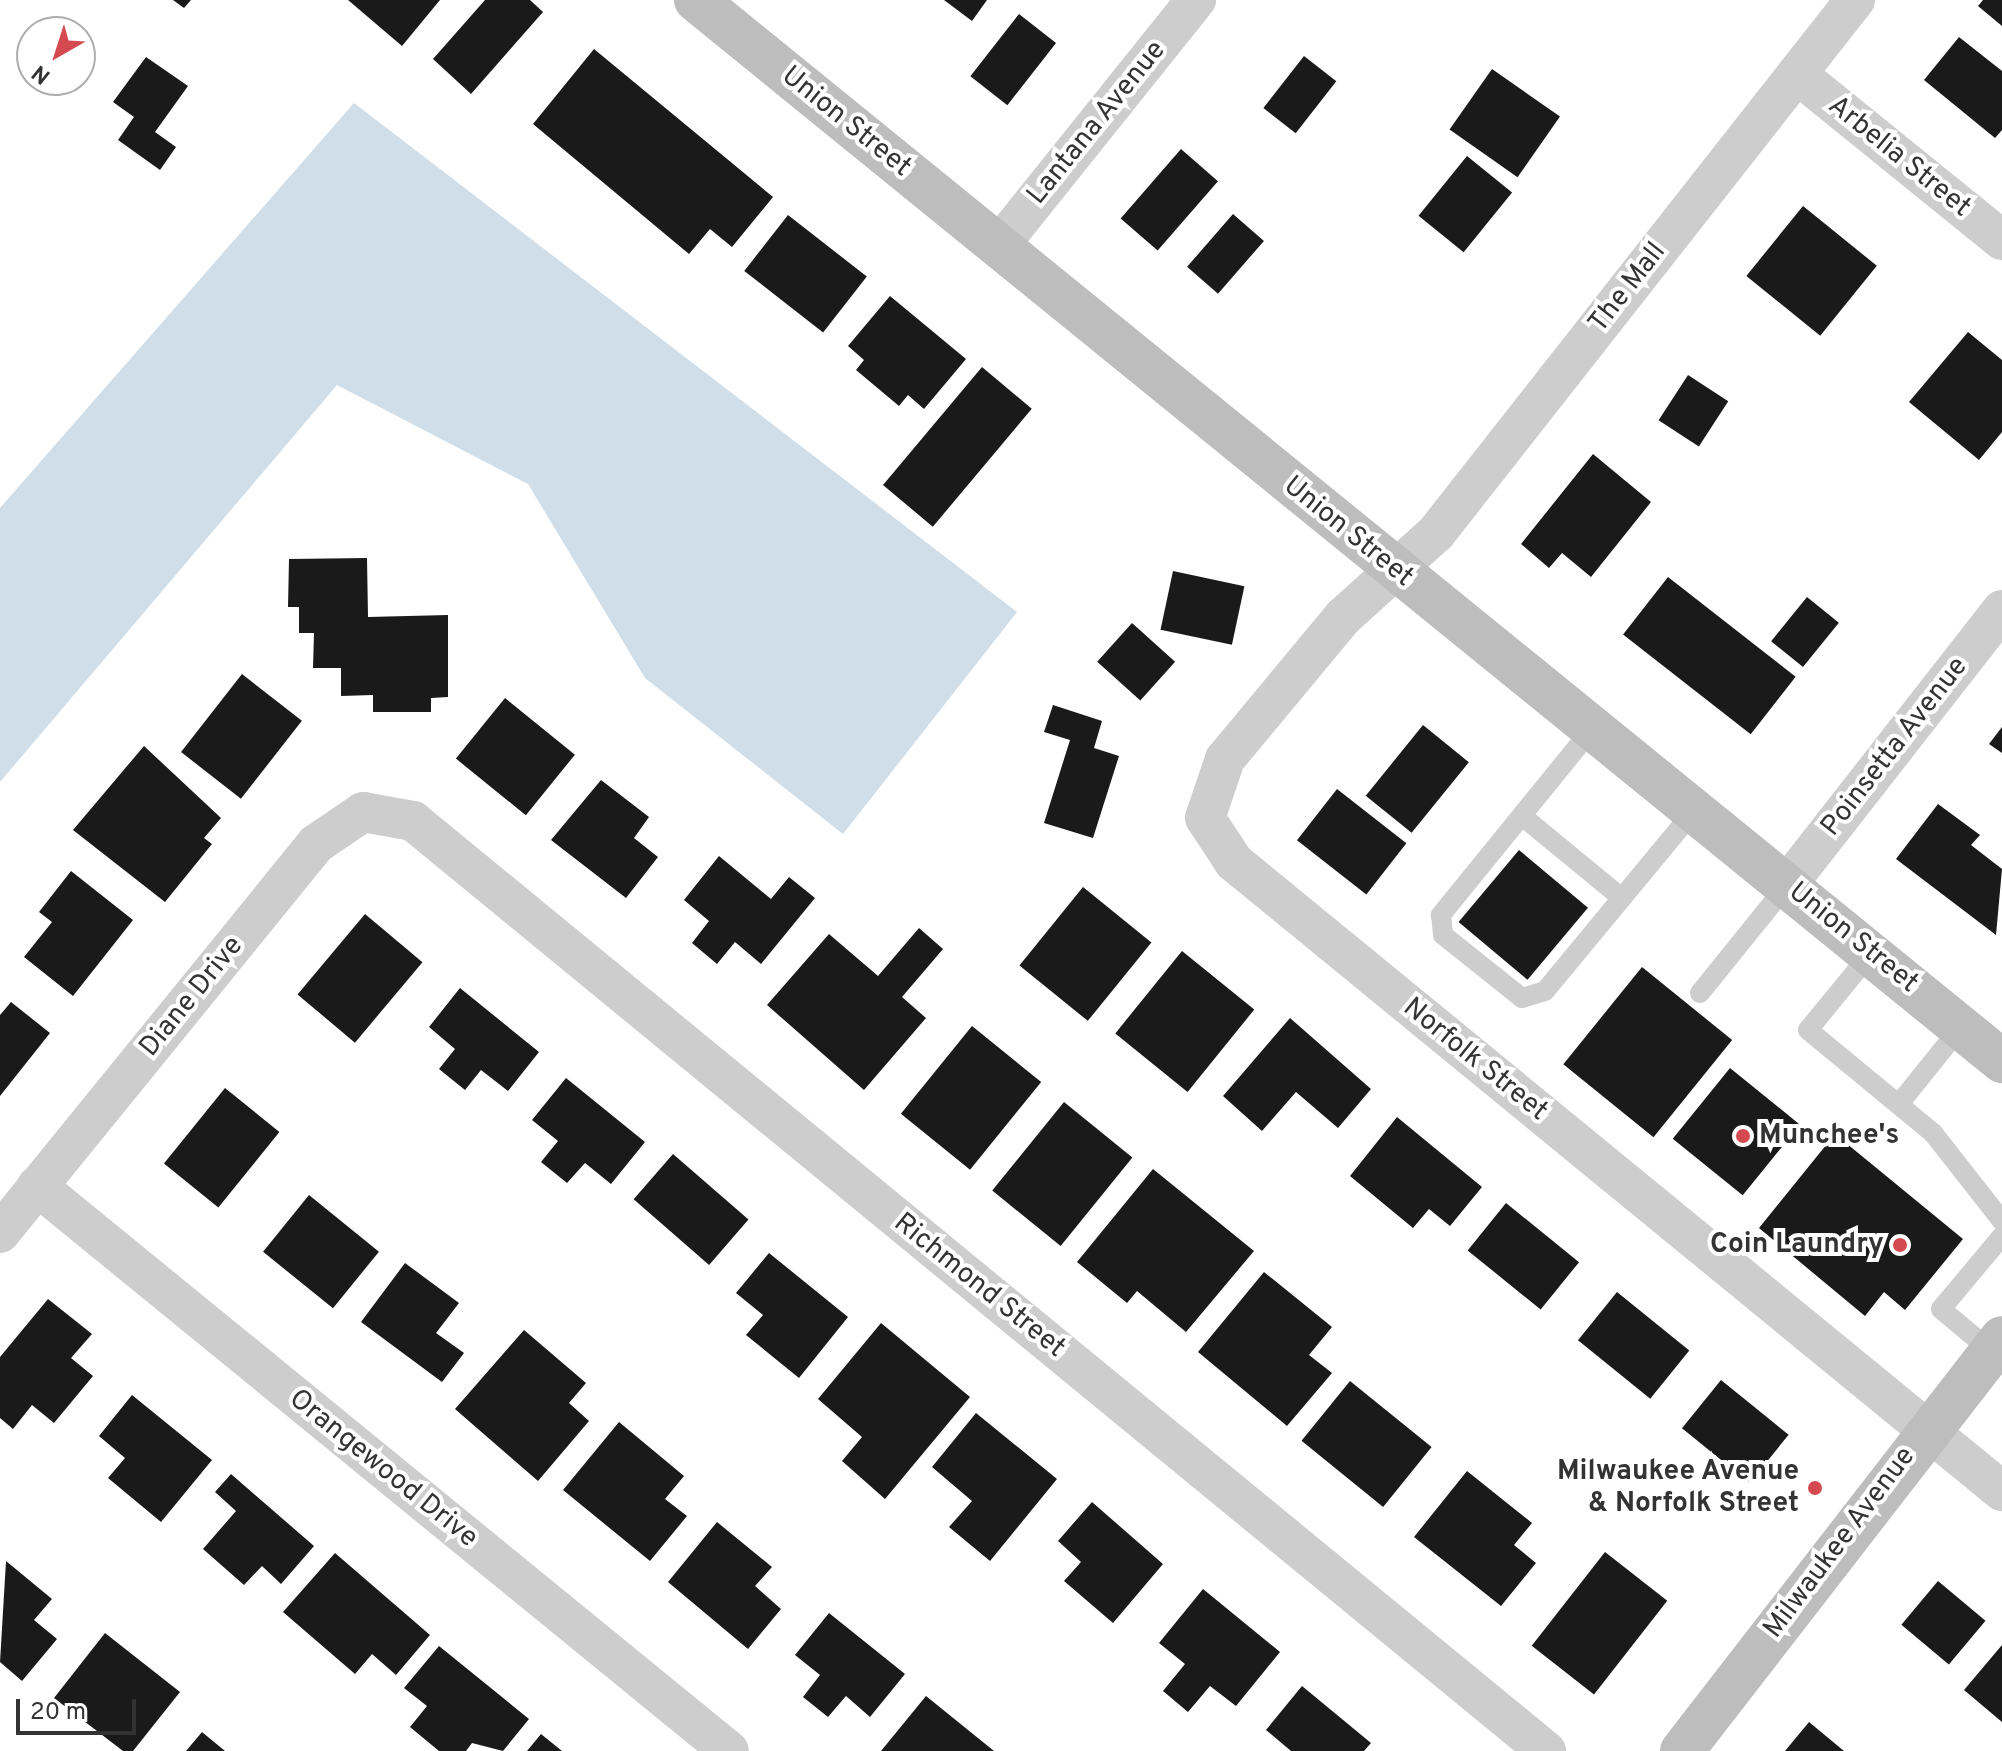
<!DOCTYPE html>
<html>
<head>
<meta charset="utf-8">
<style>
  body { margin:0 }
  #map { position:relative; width:2002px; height:1751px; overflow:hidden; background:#fff; font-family:Overpass,sans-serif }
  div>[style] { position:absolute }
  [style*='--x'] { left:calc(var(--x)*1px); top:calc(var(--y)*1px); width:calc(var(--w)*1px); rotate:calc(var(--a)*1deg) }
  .water>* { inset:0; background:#cfdee9 }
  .building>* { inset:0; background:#1a1a1a; transform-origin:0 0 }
  .lane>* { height:20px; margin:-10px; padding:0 10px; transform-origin:10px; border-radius:10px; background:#cdcdcd }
  .street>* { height:40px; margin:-20px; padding:0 20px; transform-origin:20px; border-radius:20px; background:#cdcdcd }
  .secondary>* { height:44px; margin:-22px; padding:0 22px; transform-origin:22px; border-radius:22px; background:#bdbdbd }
  .dots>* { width:22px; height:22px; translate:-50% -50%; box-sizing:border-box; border:4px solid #fff; border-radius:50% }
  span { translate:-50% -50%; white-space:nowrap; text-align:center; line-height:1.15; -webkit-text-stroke:8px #fff; paint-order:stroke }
  .street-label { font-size:28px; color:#333 }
  .poi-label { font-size:28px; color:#333; font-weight:700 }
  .left { translate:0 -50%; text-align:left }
  .right { translate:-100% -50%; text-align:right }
  .north { position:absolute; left:16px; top:16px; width:80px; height:80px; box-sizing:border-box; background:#fff; border:2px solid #adadad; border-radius:50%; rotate:219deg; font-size:22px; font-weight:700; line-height:32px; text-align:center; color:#333 }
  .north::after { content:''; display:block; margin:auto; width:28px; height:36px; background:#d54a51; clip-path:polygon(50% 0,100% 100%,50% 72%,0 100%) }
  .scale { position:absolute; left:16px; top:1699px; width:120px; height:36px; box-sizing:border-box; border:4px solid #333; border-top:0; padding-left:10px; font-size:24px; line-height:28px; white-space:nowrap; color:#333; -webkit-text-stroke:6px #fff; paint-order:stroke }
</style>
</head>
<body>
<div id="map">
  <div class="water">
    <div style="clip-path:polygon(354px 103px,1017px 612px,843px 834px,645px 678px,528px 484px,337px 385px,0 782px,0 508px)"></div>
  </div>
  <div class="building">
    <div style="clip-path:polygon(173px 0,191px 0,184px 8px)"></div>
    <div style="clip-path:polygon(348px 0,440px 0,402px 46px)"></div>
    <div style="clip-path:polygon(485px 0,530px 0,543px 12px,471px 94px,433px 59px)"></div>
    <div style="clip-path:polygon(944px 0,987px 0,972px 21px)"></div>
    <div style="clip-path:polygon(1983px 0,2002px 0,2002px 26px,1978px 6px)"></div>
    <div style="left:1019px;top:14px;width:47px;height:79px;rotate:38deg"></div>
    <div style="clip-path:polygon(1959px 37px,2002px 71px,2002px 130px,1995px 138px,1924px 80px)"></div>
    <div style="clip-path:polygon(594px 49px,773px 197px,732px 247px,710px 229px,689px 254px,533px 124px)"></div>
    <div style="left:1304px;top:56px;width:41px;height:66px;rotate:38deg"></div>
    <div style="clip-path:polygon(146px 57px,188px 86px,155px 132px,176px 147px,160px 170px,118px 140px,134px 117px,113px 102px)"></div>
    <div style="left:1492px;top:69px;width:83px;height:74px;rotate:35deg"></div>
    <div style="left:1181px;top:149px;width:49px;height:92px;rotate:41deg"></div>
    <div style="left:1467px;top:156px;width:58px;height:77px;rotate:39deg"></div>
    <div style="left:1803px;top:206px;width:95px;height:90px;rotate:39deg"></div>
    <div style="left:1233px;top:214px;width:41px;height:70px;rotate:41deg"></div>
    <div style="left:788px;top:215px;width:100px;height:71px;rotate:38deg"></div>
    <div style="clip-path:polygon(890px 296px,966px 359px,924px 409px,908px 395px,899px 406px,856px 370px,864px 360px,848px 346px)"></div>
    <div style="clip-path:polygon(1968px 332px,2002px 360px,2002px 432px,1979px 460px,1909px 402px)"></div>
    <div style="left:982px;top:367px;width:65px;height:154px;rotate:40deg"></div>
    <div style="left:1688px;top:375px;width:48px;height:54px;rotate:33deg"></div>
    <div style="clip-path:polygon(1593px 454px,1651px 502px,1591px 577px,1562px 553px,1549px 568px,1521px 544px)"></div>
    <div style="clip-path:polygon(367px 558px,368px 617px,448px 615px,448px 697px,431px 698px,431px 712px,373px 712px,373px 695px,341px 696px,341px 668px,313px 668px,314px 633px,299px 633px,299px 607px,288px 607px,289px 559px)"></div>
    <div style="left:1173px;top:571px;width:73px;height:60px;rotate:12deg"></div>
    <div style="left:1668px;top:577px;width:162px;height:73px;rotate:38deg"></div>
    <div style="left:1807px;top:597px;width:41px;height:57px;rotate:39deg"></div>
    <div style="left:1132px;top:623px;width:58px;height:52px;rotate:42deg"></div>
    <div style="left:242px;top:674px;width:76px;height:99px;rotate:38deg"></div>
    <div style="left:505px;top:698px;width:90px;height:78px;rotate:39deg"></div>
    <div style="clip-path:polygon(1053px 705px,1102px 721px,1094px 748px,1119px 756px,1093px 838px,1044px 823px,1070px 740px,1044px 732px)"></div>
    <div style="left:1423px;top:725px;width:59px;height:91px;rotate:39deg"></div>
    <div style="clip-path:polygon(2002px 727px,2002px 753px,1989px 744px)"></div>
    <div style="clip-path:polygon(144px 746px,221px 818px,204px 838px,212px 844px,165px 902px,73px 830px)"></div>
    <div style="clip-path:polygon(601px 780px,649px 817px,634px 838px,658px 857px,626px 898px,551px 840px)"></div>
    <div style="left:1337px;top:789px;width:88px;height:65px;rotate:38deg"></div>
    <div style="clip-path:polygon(1938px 804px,1980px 835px,1971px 845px,2002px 869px,1996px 935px,1896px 859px)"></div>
    <div style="left:1519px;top:850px;width:90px;height:94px;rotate:40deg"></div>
    <div style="clip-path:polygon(719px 856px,771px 899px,789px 877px,815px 898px,761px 964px,735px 942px,717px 964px,692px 943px,709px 921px,684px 900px)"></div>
    <div style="clip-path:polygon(71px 871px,133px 920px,73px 996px,24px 957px,52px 922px,39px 912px)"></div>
    <div style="left:1083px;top:887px;width:88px;height:101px;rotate:39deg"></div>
    <div style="left:365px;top:914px;width:75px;height:105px;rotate:40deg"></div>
    <div style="clip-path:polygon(919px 928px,943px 949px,902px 997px,926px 1018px,864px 1090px,767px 1005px,829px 934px,878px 976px)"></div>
    <div style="left:1182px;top:951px;width:93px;height:106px;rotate:39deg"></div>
    <div style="left:1642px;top:967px;width:116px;height:125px;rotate:39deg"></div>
    <div style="clip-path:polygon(460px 988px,539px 1052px,508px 1091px,481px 1070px,465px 1090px,439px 1069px,455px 1049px,429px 1027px)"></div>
    <div style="clip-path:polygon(11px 1002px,50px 1033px,0 1096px,0 1015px)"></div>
    <div style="clip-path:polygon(1290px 1018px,1371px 1089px,1338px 1128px,1296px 1092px,1262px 1131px,1223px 1096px)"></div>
    <div style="left:972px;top:1026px;width:89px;height:113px;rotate:39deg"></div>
    <div style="left:1730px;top:1068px;width:90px;height:91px;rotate:39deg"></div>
    <div style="clip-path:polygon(566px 1078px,645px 1142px,611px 1184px,585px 1163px,567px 1183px,541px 1162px,558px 1141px,532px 1120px)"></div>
    <div style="left:225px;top:1088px;width:70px;height:97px;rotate:39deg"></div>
    <div style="left:1064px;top:1102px;width:88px;height:114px;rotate:39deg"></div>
    <div style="clip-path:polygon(1397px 1117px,1482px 1187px,1450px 1226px,1429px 1209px,1413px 1228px,1350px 1176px)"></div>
    <div style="clip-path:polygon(1835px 1134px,1963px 1239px,1905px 1310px,1884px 1292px,1865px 1316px,1759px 1228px)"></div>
    <div style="left:673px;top:1154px;width:100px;height:60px;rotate:41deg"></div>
    <div style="clip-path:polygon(1153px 1169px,1254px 1251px,1186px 1332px,1137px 1291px,1127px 1303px,1077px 1262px)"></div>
    <div style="left:309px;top:1195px;width:90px;height:73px;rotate:39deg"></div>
    <div style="left:1506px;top:1203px;width:94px;height:61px;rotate:39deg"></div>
    <div style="clip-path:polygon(769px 1253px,848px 1317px,799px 1378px,746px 1335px,763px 1315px,736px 1293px)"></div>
    <div style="clip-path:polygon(405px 1263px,459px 1303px,436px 1333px,464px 1353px,442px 1382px,361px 1322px)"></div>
    <div style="clip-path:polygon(1264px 1272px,1332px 1327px,1309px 1355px,1332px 1373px,1287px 1426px,1198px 1352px)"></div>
    <div style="left:1617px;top:1292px;width:93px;height:62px;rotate:39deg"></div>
    <div style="clip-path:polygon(48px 1299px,92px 1334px,71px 1358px,93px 1376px,54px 1423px,32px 1405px,13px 1429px,0 1418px,0 1357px)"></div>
    <div style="clip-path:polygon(881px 1323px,970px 1397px,885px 1499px,842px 1461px,862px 1437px,818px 1399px)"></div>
    <div style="clip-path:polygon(524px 1330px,586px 1383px,569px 1403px,589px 1421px,538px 1481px,455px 1409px)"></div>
    <div style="left:1721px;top:1380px;width:87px;height:62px;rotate:39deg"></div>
    <div style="left:1350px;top:1381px;width:105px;height:77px;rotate:39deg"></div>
    <div style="clip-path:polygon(132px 1395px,212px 1460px,161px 1522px,108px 1478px,125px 1458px,99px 1436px)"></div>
    <div style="clip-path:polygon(976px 1413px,1057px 1479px,990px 1561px,949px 1527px,972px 1501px,932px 1467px)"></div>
    <div style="clip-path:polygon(619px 1422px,684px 1476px,665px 1499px,687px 1516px,650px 1561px,563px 1490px)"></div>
    <div style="clip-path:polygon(1467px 1471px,1532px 1523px,1514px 1545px,1536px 1563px,1501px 1606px,1414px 1537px)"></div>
    <div style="clip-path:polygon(231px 1474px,314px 1546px,281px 1584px,262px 1566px,244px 1585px,203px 1549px,236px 1511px,215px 1492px)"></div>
    <div style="clip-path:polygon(1092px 1502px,1163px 1564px,1113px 1623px,1064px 1581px,1081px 1562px,1058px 1541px)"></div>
    <div style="clip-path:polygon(717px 1522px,772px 1567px,755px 1586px,781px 1609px,748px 1649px,668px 1582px)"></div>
    <div style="left:1605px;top:1552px;width:79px;height:119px;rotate:38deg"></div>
    <div style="clip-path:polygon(335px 1553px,430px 1635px,396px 1675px,372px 1654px,355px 1674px,283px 1612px)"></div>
    <div style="clip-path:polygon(6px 1561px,52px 1599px,34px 1620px,57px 1639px,22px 1681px,0 1662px)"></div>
    <div style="left:1938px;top:1581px;width:62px;height:57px;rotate:40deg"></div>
    <div style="clip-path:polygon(1203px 1589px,1280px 1652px,1236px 1706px,1210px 1686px,1188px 1712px,1163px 1691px,1185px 1664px,1159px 1643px)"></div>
    <div style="clip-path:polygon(829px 1613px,905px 1674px,870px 1717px,846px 1696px,828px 1717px,803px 1697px,820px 1675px,795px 1655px)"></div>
    <div style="clip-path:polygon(105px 1633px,180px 1692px,133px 1751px,123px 1751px,54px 1698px)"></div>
    <div style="clip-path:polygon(2002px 1645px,2002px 1722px,1964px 1690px)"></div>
    <div style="clip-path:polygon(439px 1646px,529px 1719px,503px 1751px,472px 1743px,466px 1751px,439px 1751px,410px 1727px,427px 1706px,404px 1688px)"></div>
    <div style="clip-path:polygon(1302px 1686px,1371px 1743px,1364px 1751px,1291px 1751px,1266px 1730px)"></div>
    <div style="clip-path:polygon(926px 1696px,994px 1751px,881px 1751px)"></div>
    <div style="clip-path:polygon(1809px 1722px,1844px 1751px,1785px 1751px)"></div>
    <div style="clip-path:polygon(202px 1732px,225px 1751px,186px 1751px)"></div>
    <div style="clip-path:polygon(541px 1734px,562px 1751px,527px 1751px)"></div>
  </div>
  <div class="lane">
    <div style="--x:1592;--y:729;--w:240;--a:129.1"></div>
    <div style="--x:1441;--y:915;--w:20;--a:84"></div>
    <div style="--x:1443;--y:935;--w:101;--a:38.6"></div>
    <div style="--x:1522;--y:998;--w:24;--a:-17"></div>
    <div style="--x:1545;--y:991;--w:235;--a:-50.4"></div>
    <div style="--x:1522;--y:816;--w:129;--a:39.4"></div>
    <div style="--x:1871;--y:953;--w:99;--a:129.3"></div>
    <div style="--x:1808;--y:1030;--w:162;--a:39.5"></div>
    <div style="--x:1933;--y:1133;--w:112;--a:51.9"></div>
    <div style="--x:1700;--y:993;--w:139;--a:-51.1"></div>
    <div style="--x:1899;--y:1104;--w:99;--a:-51.2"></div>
    <div style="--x:1991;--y:1351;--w:65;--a:-140"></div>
    <div style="--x:1941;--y:1309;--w:95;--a:-50.1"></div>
  </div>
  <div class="street">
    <div style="--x:1855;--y:0;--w:678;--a:128.17"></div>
    <div style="--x:1436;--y:533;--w:125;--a:137.9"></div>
    <div style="--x:1343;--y:617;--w:185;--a:129.7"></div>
    <div style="--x:1225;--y:759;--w:62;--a:108.7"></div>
    <div style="--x:1205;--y:818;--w:53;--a:56.6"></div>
    <div style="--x:1234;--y:862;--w:993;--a:39.32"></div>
    <div style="--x:1797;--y:74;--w:264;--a:39"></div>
    <div style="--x:998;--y:247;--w:317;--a:-51.3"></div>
    <div style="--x:1787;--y:885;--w:349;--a:-52"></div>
    <div style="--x:37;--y:1186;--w:893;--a:39.23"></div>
    <div style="--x:0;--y:1233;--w:501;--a:-50.91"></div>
    <div style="--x:316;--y:844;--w:57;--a:-34.2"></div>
    <div style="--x:363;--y:812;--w:51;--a:10.2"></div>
    <div style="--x:413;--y:821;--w:1466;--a:39.38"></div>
  </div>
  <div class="secondary">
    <div style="--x:696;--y:0;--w:1683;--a:39.09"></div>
    <div style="--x:1682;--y:1751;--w:522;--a:-52.23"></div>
  </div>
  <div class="dots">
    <div style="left:1743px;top:1136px;background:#d54a51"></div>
    <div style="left:1900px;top:1245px;background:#d54a51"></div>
    <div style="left:1815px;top:1488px;background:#d54a51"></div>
  </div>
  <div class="street-label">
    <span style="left:846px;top:122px;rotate:39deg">Union Street</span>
    <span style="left:1097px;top:123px;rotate:-51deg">Lantana Avenue</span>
    <span style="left:1899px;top:157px;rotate:39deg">Arbelia Street</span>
    <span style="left:1628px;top:288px;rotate:-52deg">The Mall</span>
    <span style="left:1348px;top:532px;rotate:39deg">Union Street</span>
    <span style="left:1895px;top:747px;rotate:-52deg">Poinsetta Avenue</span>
    <span style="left:1853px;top:938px;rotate:39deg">Union Street</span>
    <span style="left:192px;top:997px;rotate:-51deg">Diane Drive</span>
    <span style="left:1475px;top:1060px;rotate:39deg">Norfolk Street</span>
    <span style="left:979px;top:1286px;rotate:39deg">Richmond Street</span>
    <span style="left:383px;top:1469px;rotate:39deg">Orangewood Drive</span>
    <span style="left:1840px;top:1543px;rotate:-53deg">Milwaukee Avenue</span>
  </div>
  <div class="poi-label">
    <span class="left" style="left:1759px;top:1136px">Munchee's</span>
    <span class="right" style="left:1884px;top:1245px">Coin Laundry</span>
    <span class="right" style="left:1799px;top:1488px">Milwaukee Avenue<br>&amp; Norfolk Street</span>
  </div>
  <div class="north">N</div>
  <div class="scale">20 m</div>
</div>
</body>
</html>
